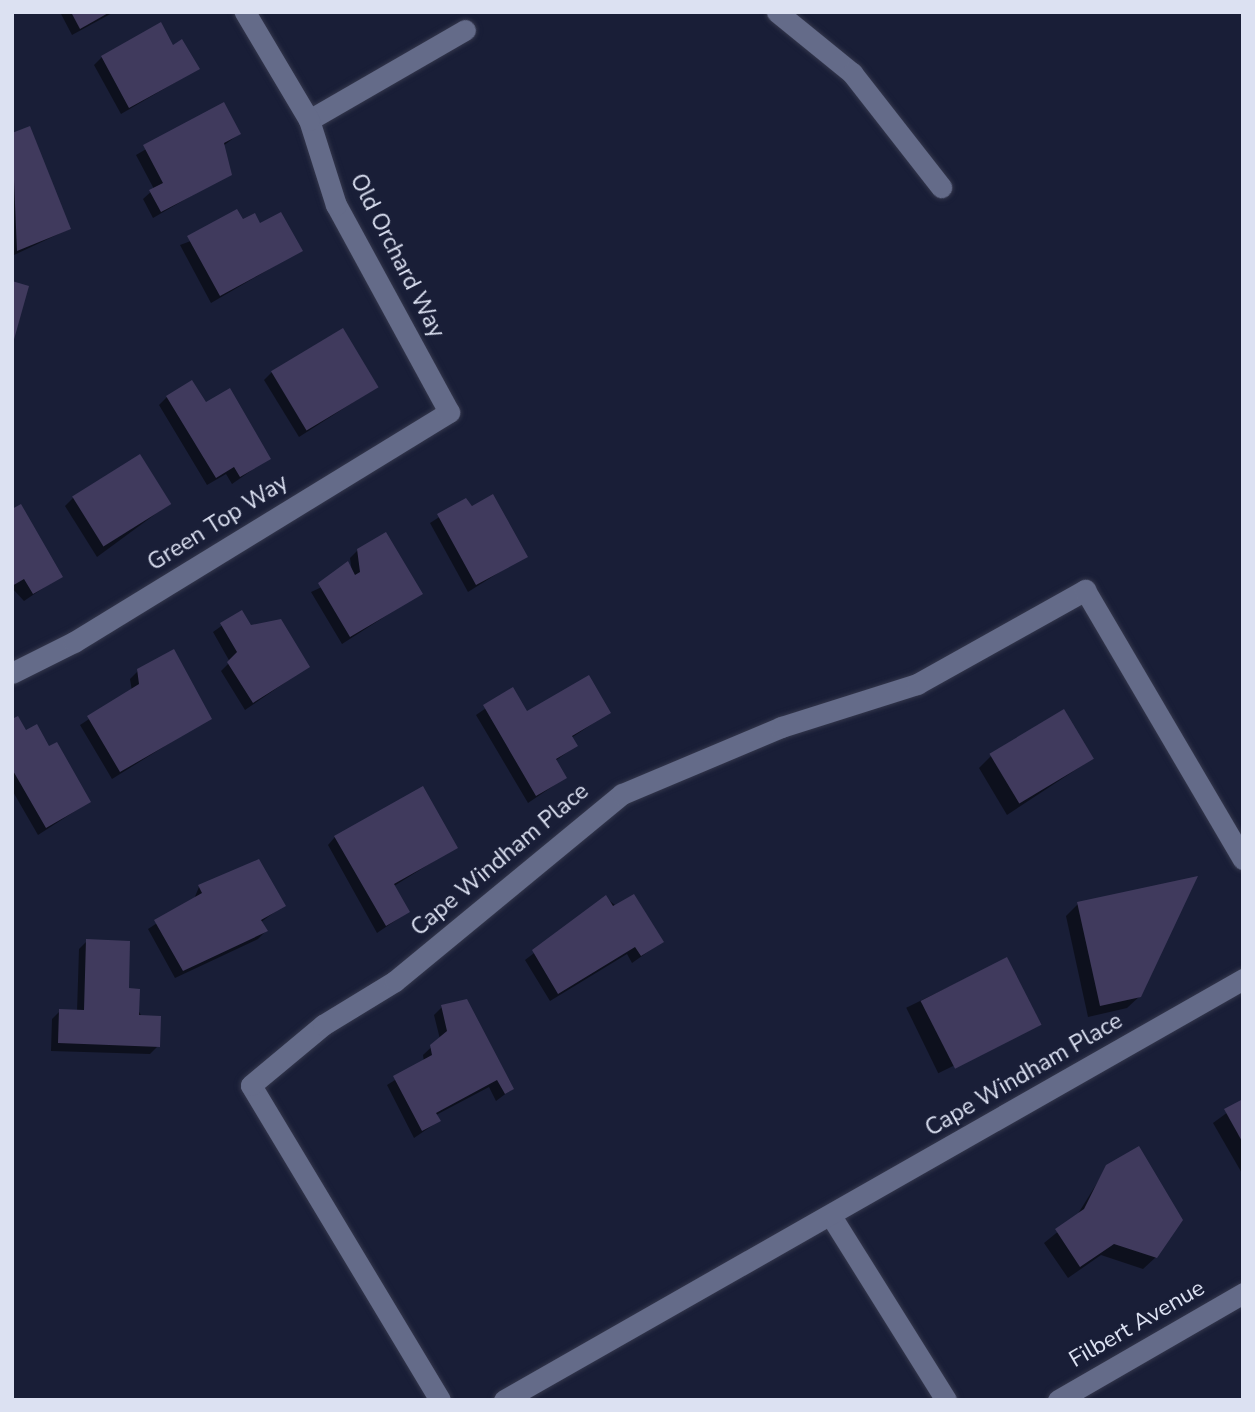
<!DOCTYPE html>
<html>
<head>
<meta charset="utf-8">
<style>
  body { margin:0 }
  #map { position:relative; width:1255px; height:1412px; overflow:hidden; background:#191e37; font-family:"Nunito Sans",sans-serif }
  div>[style] { position:absolute }
  [style*='--x'] { left:calc(var(--x)*1px); top:calc(var(--y)*1px); width:calc(var(--w)*1px); rotate:calc(var(--a)*1deg) }
  .shadow>* { inset:0; background:#0007; transform-origin:0 0 }
  .building>* { inset:0; background:#403a5d; transform-origin:0 0 }
  .roads { filter:drop-shadow(0 0 2px #34374c) drop-shadow(0 0 2px #34374c) }
  .street>* { height:21px; margin:-10.5px; padding:0 10.5px; transform-origin:10.5px; border-radius:10.5px; background:#646b89 }
  .secondary>* { height:21px; margin:-10.5px; padding:0 10.5px; transform-origin:10.5px; border-radius:10.5px; background:#646b89 }
  span { translate:-50% -50%; white-space:nowrap; text-align:center; line-height:1.15; -webkit-text-stroke:5px #191e37; paint-order:stroke }
  .street-label { font-size:23px; color:#dce1f2 }
  .frame { position:absolute; inset:0; border:14px solid #dce1f2; pointer-events:none }
</style>
</head>
<body>
<div id="map">
  <div class="shadow">
    <div style="clip-path:polygon(60px 12px,114px 12px,72px 35px)"></div>
    <div style="clip-path:polygon(172px 47px,198px 69px,121px 114px,94px 65px,102px 57px)"></div>
    <div style="clip-path:polygon(223px 104px,239px 134px,223px 146px,229px 174px,153px 218px,143px 199px,154px 189px,136px 155px)"></div>
    <div style="clip-path:polygon(12px 135px,69px 229px,12px 256px)"></div>
    <div style="clip-path:polygon(242px 222px,300px 251px,211px 303px,180px 245px)"></div>
    <div style="clip-path:polygon(272px 372px,377px 387px,299px 437px,264px 380px)"></div>
    <div style="clip-path:polygon(167px 397px,205px 405px,269px 458px,232px 484px,226px 474px,207px 485px,159px 405px)"></div>
    <div style="clip-path:polygon(73px 498px,169px 504px,97px 557px,65px 506px)"></div>
    <div style="clip-path:polygon(466px 500px,525px 556px,468px 592px,430px 523px)"></div>
    <div style="clip-path:polygon(12px 511px,61px 576px,24px 601px,12px 588px)"></div>
    <div style="clip-path:polygon(358px 550px,420px 594px,342px 644px,311px 592px,352px 573px,350px 558px)"></div>
    <div style="clip-path:polygon(241px 612px,250px 627px,308px 667px,245px 710px,221px 671px,230px 662px,213px 632px)"></div>
    <div style="clip-path:polygon(138px 671px,210px 718px,112px 779px,80px 725px,132px 691px,130px 679px)"></div>
    <div style="clip-path:polygon(512px 690px,526px 714px,609px 713px,571px 738px,576px 746px,555px 761px,565px 778px,528px 803px,476px 715px)"></div>
    <div style="clip-path:polygon(12px 721px,48px 749px,89px 802px,38px 835px,12px 790px)"></div>
    <div style="clip-path:polygon(991px 756px,1092px 759px,1007px 815px,979px 768px)"></div>
    <div style="clip-path:polygon(335px 837px,455px 848px,394px 886px,408px 912px,377px 933px,328px 845px)"></div>
    <div style="clip-path:polygon(199px 887px,283px 906px,261px 922px,266px 931px,258px 939px,175px 978px,148px 929px,194px 899px)"></div>
    <div style="clip-path:polygon(606px 898px,662px 942px,632px 963px,627px 954px,550px 1001px,525px 960px)"></div>
    <div style="clip-path:polygon(1078px 904px,1140px 996px,1127px 1008px,1088px 1017px,1066px 916px)"></div>
    <div style="clip-path:polygon(87px 941px,127px 990px,158px 1046px,150px 1054px,51px 1051px,52px 1019px,60px 1011px,77px 1012px,79px 949px)"></div>
    <div style="left:1006px;top:959px;width:73px;height:111px;rotate:64deg"></div>
    <div style="clip-path:polygon(442px 1007px,512px 1089px,496px 1101px,489px 1087px,436px 1115px,439px 1121px,414px 1138px,387px 1085px,424px 1062px,423px 1055px,440px 1039px,434px 1015px)"></div>
    <div style="clip-path:polygon(1243px 1101px,1243px 1175px,1213px 1123px)"></div>
    <div style="clip-path:polygon(1107px 1167px,1156px 1257px,1143px 1269px,1101px 1255px,1068px 1278px,1044px 1243px,1076px 1217px)"></div>
  </div>
  <div class="building">
    <div style="clip-path:polygon(71px 12px,110px 12px,80px 29px)"></div>
    <div style="clip-path:polygon(161px 22px,173px 45px,182px 39px,200px 69px,129px 108px,101px 56px)"></div>
    <div style="clip-path:polygon(224px 102px,241px 134px,224px 143px,232px 175px,161px 212px,149px 190px,163px 183px,143px 145px)"></div>
    <div style="clip-path:polygon(30px 126px,71px 229px,17px 251px,12px 133px)"></div>
    <div style="clip-path:polygon(237px 209px,243px 219px,255px 213px,260px 223px,281px 212px,303px 251px,220px 296px,187px 236px)"></div>
    <div style="clip-path:polygon(12px 281px,29px 286px,13px 343px,12px 343px)"></div>
    <div style="left:343px;top:328px;width:69px;height:84px;rotate:59deg"></div>
    <div style="clip-path:polygon(192px 380px,206px 402px,230px 388px,271px 459px,240px 477px,234px 467px,216px 478px,166px 396px)"></div>
    <div style="left:140px;top:454px;width:59px;height:80px;rotate:58deg"></div>
    <div style="clip-path:polygon(493px 494px,528px 557px,476px 585px,437px 514px,466px 498px,472px 506px)"></div>
    <div style="clip-path:polygon(21px 504px,63px 577px,33px 594px,24px 579px,12px 586px,12px 509px)"></div>
    <div style="clip-path:polygon(386px 532px,423px 594px,350px 637px,318px 583px,348px 561px,355px 575px,360px 572px,357px 549px)"></div>
    <div style="clip-path:polygon(242px 610px,251px 625px,281px 619px,310px 667px,253px 703px,227px 662px,237px 652px,220px 623px)"></div>
    <div style="clip-path:polygon(174px 649px,212px 719px,120px 772px,87px 716px,139px 684px,137px 669px)"></div>
    <div style="clip-path:polygon(589px 675px,611px 713px,572px 736px,578px 746px,556px 759px,567px 778px,536px 796px,483px 705px,513px 687px,527px 711px)"></div>
    <div style="left:1064px;top:709px;width:58px;height:87px;rotate:59deg"></div>
    <div style="clip-path:polygon(18px 716px,26px 730px,37px 724px,49px 746px,57px 742px,91px 802px,46px 828px,12px 769px,12px 719px)"></div>
    <div style="clip-path:polygon(423px 786px,458px 848px,394px 884px,410px 912px,386px 926px,334px 836px)"></div>
    <div style="clip-path:polygon(259px 859px,286px 906px,261px 920px,268px 931px,183px 971px,154px 920px,202px 893px,198px 885px)"></div>
    <div style="clip-path:polygon(1198px 876px,1141px 997px,1100px 1006px,1077px 902px)"></div>
    <div style="clip-path:polygon(634px 894px,664px 942px,641px 956px,635px 947px,558px 994px,532px 950px,606px 895px,613px 906px)"></div>
    <div style="clip-path:polygon(86px 939px,130px 941px,129px 988px,140px 989px,139px 1015px,161px 1016px,160px 1047px,58px 1043px,59px 1009px,84px 1010px)"></div>
    <div style="left:1007px;top:957px;width:76px;height:97px;rotate:63deg"></div>
    <div style="clip-path:polygon(467px 999px,514px 1089px,505px 1094px,497px 1080px,436px 1113px,441px 1121px,422px 1131px,393px 1076px,432px 1055px,430px 1045px,447px 1031px,441px 1005px)"></div>
    <div style="clip-path:polygon(1243px 1099px,1243px 1143px,1224px 1109px)"></div>
    <div style="clip-path:polygon(1139px 1146px,1183px 1220px,1157px 1258px,1114px 1244px,1080px 1267px,1055px 1229px,1084px 1209px,1106px 1165px)"></div>
  </div>
  <div class="roads">
    <div class="street">
      <div style="--x:777;--y:12;--w:97;--a:39.1"></div>
      <div style="--x:852;--y:73;--w:145;--a:52"></div>
      <div style="--x:309;--y:120;--w:180;--a:-30"></div>
      <div style="--x:12;--y:673;--w:69;--a:-26.6"></div>
      <div style="--x:74;--y:642;--w:440;--a:-31.5"></div>
      <div style="--x:449;--y:412;--w:236;--a:-118.6"></div>
      <div style="--x:336;--y:205;--w:89;--a:-107.6"></div>
      <div style="--x:309;--y:120;--w:126;--a:-120.7"></div>
      <div style="--x:831;--y:1216;--w:217;--a:58"></div>
      <div style="--x:440;--y:1400;--w:367;--a:-121"></div>
      <div style="--x:251;--y:1085;--w:94;--a:-39.8"></div>
      <div style="--x:323;--y:1025;--w:84;--a:-31.4"></div>
      <div style="--x:395;--y:981;--w:294;--a:-39.5"></div>
      <div style="--x:622;--y:794;--w:173;--a:-22.8"></div>
      <div style="--x:781;--y:727;--w:143;--a:-17.5"></div>
      <div style="--x:917;--y:684;--w:193;--a:-29.2"></div>
      <div style="--x:1085;--y:590;--w:312;--a:59.6"></div>
      <div style="--x:504;--y:1400;--w:851;--a:-29.67"></div>
    </div>
    <div class="secondary">
      <div style="--x:1058;--y:1400;--w:214;--a:-30"></div>
    </div>
  </div>
  <div class="street-label">
    <span style="left:397px;top:256px;rotate:63deg">Old Orchard Way</span>
    <span style="left:218px;top:523px;rotate:-32deg">Green Top Way</span>
    <span style="left:500px;top:860px;rotate:-40deg">Cape Windham Place</span>
    <span style="left:1024px;top:1075px;rotate:-30deg">Cape Windham Place</span>
    <span style="left:1137px;top:1324px;rotate:-30deg">Filbert Avenue</span>
  </div>
  <div class="frame"></div>
</div>
</body>
</html>
